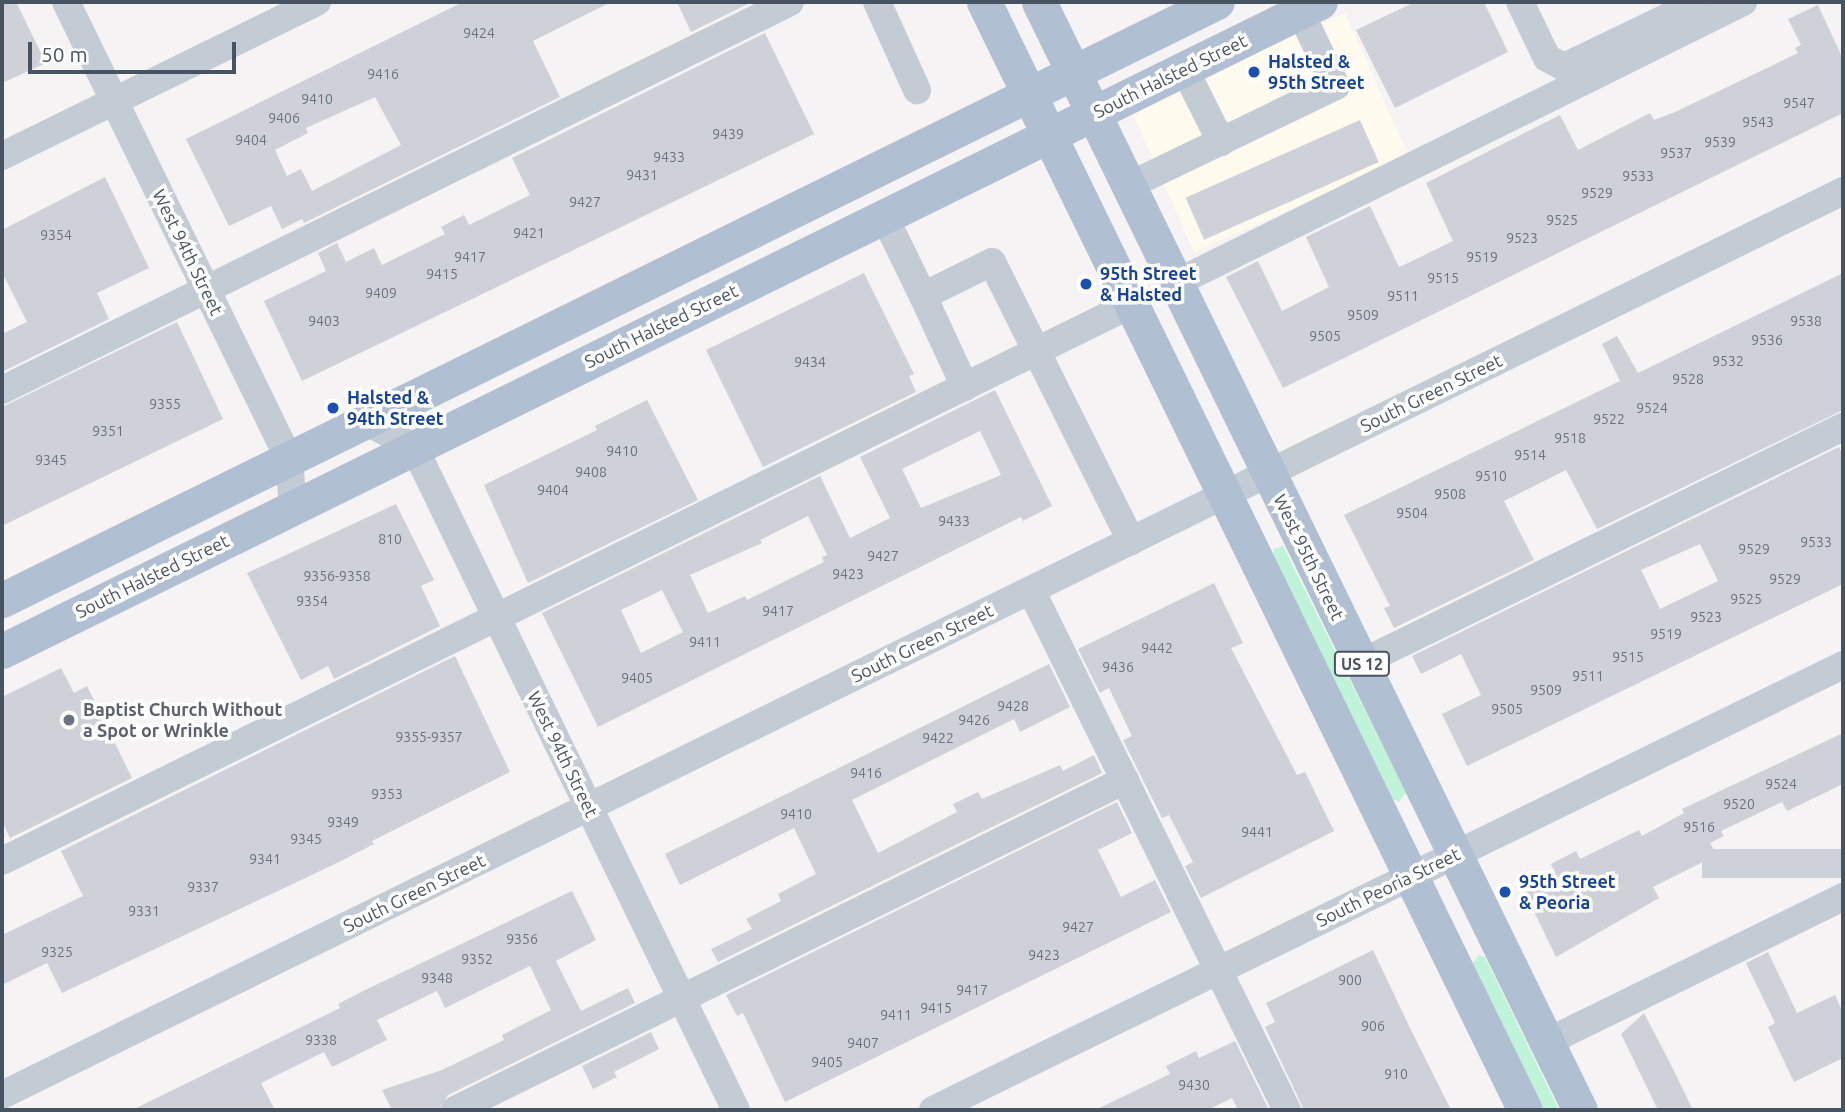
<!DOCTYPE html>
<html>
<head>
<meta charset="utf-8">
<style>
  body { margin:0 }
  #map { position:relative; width:1845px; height:1112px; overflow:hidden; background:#f5f3f3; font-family:Ubuntu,sans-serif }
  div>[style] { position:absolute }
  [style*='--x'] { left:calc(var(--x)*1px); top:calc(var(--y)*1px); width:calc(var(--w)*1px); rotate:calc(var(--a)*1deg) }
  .commercial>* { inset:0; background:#fefbee; transform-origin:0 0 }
  .green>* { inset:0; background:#c0f4d9 }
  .building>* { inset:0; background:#ced1d8; transform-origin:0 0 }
  .minor>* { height:28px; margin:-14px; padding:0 14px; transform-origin:14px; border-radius:14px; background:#c3cbd5 }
  .major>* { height:35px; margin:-17.5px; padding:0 17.5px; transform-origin:17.5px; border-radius:17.5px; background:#b1bfd3 }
  .dots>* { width:19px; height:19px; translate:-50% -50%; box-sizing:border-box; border:4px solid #fff; border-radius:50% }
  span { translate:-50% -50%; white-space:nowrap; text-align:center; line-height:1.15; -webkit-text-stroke:7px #fff; paint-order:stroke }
  .number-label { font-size:14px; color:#6a7280 }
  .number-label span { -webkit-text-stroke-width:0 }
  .shield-label span { padding:2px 5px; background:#fff; border:2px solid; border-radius:5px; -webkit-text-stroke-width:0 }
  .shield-label { font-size:16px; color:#485362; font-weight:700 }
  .transit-label { font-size:18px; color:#164399; font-weight:700 }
  .left { translate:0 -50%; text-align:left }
  .street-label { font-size:18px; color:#485362 }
  .worship-label { font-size:18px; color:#5b616d; font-weight:700 }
  .frame { position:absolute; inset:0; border:4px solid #485362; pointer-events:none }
  .scale { position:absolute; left:28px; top:42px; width:208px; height:32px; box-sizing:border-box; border:4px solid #485362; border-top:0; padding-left:9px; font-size:21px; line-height:24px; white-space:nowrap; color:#485362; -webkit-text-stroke:5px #fff; paint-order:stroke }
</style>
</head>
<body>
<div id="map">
  <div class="commercial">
    <div style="left:1345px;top:13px;width:157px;height:235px;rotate:66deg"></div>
  </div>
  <div class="green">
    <div style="clip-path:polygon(1283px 546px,1406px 793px,1399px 802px,1392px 799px,1273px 556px,1274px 549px)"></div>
    <div style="clip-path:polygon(1479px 955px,1485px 957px,1559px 1110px,1544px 1110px,1473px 963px)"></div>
  </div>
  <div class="building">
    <div style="clip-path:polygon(2px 2px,16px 2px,46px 63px,2px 83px)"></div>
    <div style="clip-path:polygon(evenodd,463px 2px,611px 2px,533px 41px,560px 97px,304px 223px,302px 219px,282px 229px,271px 206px,229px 226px,186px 139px,463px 2px,375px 97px,401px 145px,312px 191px,301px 169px,287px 176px,275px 150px,308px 133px,306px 128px,375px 97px)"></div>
    <div style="clip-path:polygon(677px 2px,750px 2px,750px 3px,691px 32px)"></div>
    <div style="clip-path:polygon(1415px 2px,1484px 2px,1508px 52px,1395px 108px,1356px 30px)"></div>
    <div style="clip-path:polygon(1818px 5px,1843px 59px,1843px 113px,1283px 388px,1226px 277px,1258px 261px,1282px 311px,1329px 287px,1306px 237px,1370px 206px,1399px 267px,1406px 264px,1453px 241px,1426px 183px,1560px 115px,1578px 150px,1650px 113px,1654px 120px,1675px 112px,1798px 53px,1795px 48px,1801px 45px,1788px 19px)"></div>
    <div style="clip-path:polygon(765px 33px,814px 134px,302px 381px,264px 301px,326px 271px,318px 253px,337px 243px,346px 262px,374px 248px,382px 265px,445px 234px,441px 227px,464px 215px,469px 225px,530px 195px,512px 158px)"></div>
    <div style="left:1360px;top:120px;width:46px;height:191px;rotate:66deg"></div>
    <div style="clip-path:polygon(105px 177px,149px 268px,97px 293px,109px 319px,2px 372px,2px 334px,27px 322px,2px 272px,2px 230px)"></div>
    <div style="clip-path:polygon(864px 273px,914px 374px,909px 376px,916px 392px,763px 467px,706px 350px)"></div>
    <div style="clip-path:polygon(1843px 273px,1843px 410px,1597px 529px,1566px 470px,1504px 501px,1534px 560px,1394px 628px,1384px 608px,1390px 606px,1344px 515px,1620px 381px,1602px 344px,1617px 336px,1638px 373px)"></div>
    <div style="clip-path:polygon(177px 322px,223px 419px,2px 526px,2px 407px)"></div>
    <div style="clip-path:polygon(evenodd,995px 390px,1052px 506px,1023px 521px,1021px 517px,598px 727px,542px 613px,820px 476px,850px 538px,890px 518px,860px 457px,995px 390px,980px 431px,1001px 475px,921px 508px,902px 469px,980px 431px,995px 390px,808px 516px,827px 555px,822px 557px,824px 562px,747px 600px,745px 596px,708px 613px,690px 575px,762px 543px,760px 540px,808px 516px,995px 390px,662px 590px,683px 632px,641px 653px,621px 610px,662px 590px)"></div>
    <div style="clip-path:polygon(647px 400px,698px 500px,528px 583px,484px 485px,597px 430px,595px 426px)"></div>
    <div style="clip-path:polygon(evenodd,1839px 447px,1843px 456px,1843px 584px,1467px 766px,1442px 714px,1481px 695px,1461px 654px,1421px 674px,1412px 656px,1839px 447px,1700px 544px,1718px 581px,1660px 609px,1641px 570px,1700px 544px)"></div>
    <div style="clip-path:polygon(396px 504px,434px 580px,421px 586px,440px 626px,334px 679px,328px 666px,301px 680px,247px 573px)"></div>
    <div style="clip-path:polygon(1214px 583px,1243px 643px,1231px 648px,1297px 775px,1305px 772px,1334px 831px,1201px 898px,1185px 866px,1193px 862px,1169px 815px,1162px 818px,1123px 740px,1132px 736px,1109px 688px,1100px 693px,1078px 649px)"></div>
    <div style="clip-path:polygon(455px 656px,510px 772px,372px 841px,374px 844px,337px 863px,62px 993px,47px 963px,2px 985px,2px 935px,83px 896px,61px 851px)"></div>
    <div style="clip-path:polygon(1049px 664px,1070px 707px,1020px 732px,1014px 719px,852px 800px,878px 853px,957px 812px,953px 804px,978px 792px,982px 799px,1060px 765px,1063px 771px,1094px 755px,1102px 773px,718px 962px,711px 949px,752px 929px,746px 919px,781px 901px,778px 894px,816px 874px,794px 828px,680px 885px,665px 854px)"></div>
    <div style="clip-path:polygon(61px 668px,74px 693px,87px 686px,132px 778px,10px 838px,2px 821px,2px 697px)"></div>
    <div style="clip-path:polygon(1843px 733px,1843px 784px,1787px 811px,1782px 802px,1721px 831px,1724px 836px,1710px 843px,1717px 855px,1653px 887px,1659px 898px,1556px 957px,1525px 893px,1557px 877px,1551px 864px,1576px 851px,1580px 859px,1639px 830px,1642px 836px,1684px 813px,1682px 809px)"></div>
    <div style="clip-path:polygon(1117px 802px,1132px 833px,1098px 850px,1121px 897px,1155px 880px,1171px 912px,785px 1102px,743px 1013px,737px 1016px,726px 995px)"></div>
    <div style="left:1843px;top:849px;width:29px;height:141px;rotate:90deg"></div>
    <div style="clip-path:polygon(572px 891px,596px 940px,556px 961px,581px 1011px,628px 988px,635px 1003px,448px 1095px,439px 1110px,392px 1110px,382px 1090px,442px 1070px,504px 1040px,502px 1035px,551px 1010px,530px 966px,445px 1008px,437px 991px,377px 1020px,387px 1040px,332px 1067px,324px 1052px,261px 1083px,275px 1110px,132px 1110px,340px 1008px,338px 1004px,363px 991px)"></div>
    <div style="clip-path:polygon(1373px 950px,1410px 1028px,1451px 1110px,1304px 1110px,1265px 1027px,1275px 1022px,1266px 1003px)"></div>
    <div style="clip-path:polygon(1768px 952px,1797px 1013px,1835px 995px,1843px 1013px,1843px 1058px,1794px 1082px,1768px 1027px,1775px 1023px,1746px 963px)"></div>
    <div style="clip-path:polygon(1644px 1013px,1670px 1063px,1693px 1110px,1658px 1110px,1621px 1034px)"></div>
    <div style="clip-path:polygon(651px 1032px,659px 1049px,614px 1072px,617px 1077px,593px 1089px,582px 1066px)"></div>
    <div style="clip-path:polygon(1235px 1041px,1269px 1110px,1238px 1110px,1232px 1098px,1208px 1110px,1095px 1110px,1170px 1074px,1166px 1066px,1196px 1051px,1199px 1058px)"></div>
  </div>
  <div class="minor">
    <div style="--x:66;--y:2;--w:509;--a:63.99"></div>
    <div style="--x:289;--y:459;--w:48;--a:85.2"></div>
    <div style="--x:877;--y:2;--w:97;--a:65.6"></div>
    <div style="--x:1520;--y:2;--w:62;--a:64.3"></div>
    <div style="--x:1547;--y:58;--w:19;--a:28"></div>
    <div style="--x:1564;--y:67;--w:150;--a:-25.7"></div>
    <div style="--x:1184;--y:68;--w:83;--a:63.4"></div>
    <div style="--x:2;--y:156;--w:351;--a:-26.1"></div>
    <div style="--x:1128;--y:186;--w:231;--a:-25.7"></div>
    <div style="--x:1336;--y:86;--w:82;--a:-115.9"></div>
    <div style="--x:884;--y:216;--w:89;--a:64"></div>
    <div style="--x:1176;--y:283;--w:633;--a:-26.36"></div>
    <div style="--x:965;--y:387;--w:100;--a:-114.8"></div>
    <div style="--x:923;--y:296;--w:77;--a:-26.2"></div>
    <div style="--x:992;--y:262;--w:312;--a:63.5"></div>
    <div style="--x:2;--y:390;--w:878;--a:-26.21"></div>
    <div style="--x:365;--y:421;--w:55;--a:28"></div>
    <div style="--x:414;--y:447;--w:737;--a:64.1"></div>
    <div style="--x:1031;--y:590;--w:580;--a:63.79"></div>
    <div style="--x:1361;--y:663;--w:537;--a:-26.09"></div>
    <div style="--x:2;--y:861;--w:1260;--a:-26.24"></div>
    <div style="--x:1547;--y:1042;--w:330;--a:-26.1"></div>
    <div style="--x:2;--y:1095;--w:2051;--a:-26.15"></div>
    <div style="--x:455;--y:1110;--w:747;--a:-26.22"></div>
    <div style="--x:933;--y:1110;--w:1013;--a:-26.06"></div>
  </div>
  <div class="major">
    <div style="--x:984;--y:2;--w:1233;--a:63.98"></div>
    <div style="--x:1039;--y:2;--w:1233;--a:63.98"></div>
    <div style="--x:2;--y:600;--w:1354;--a:-26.21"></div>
    <div style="--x:2;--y:651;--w:1469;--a:-26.22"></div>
  </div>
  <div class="dots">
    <div style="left:1254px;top:72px;background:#1a4fb4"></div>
    <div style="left:1086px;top:284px;background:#1a4fb4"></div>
    <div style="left:333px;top:408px;background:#1a4fb4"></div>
    <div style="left:69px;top:720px;background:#6b7280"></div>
    <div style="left:1505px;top:892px;background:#1a4fb4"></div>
  </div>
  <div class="number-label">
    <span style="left:479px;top:33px">9424</span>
    <span style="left:383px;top:74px">9416</span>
    <span style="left:317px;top:99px">9410</span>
    <span style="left:1799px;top:103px">9547</span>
    <span style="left:284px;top:118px">9406</span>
    <span style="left:1758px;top:122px">9543</span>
    <span style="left:728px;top:134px">9439</span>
    <span style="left:251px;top:140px">9404</span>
    <span style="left:1720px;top:142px">9539</span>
    <span style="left:1676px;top:153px">9537</span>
    <span style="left:669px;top:157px">9433</span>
    <span style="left:642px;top:175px">9431</span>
    <span style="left:1638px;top:176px">9533</span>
    <span style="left:1597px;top:193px">9529</span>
    <span style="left:585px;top:202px">9427</span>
    <span style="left:1562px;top:220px">9525</span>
    <span style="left:529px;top:233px">9421</span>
    <span style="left:56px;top:235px">9354</span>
    <span style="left:1522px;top:238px">9523</span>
    <span style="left:470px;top:257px">9417</span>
    <span style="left:1482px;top:257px">9519</span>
    <span style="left:442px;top:274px">9415</span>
    <span style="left:1443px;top:278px">9515</span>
    <span style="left:381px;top:293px">9409</span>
    <span style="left:1403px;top:296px">9511</span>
    <span style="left:1363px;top:315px">9509</span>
    <span style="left:324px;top:321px">9403</span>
    <span style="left:1806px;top:321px">9538</span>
    <span style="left:1325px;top:336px">9505</span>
    <span style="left:1767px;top:340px">9536</span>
    <span style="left:1728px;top:361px">9532</span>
    <span style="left:810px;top:362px">9434</span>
    <span style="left:1688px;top:379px">9528</span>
    <span style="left:165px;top:404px">9355</span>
    <span style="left:1652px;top:408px">9524</span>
    <span style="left:1609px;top:419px">9522</span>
    <span style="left:108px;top:431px">9351</span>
    <span style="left:1570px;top:438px">9518</span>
    <span style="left:622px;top:451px">9410</span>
    <span style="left:1530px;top:455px">9514</span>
    <span style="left:51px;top:460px">9345</span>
    <span style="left:591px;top:472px">9408</span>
    <span style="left:1491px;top:476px">9510</span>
    <span style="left:553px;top:490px">9404</span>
    <span style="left:1450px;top:494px">9508</span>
    <span style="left:1412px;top:513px">9504</span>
    <span style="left:954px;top:521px">9433</span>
    <span style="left:390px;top:539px">810</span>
    <span style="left:1816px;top:542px">9533</span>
    <span style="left:1754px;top:549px">9529</span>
    <span style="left:883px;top:556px">9427</span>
    <span style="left:848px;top:574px">9423</span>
    <span style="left:337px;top:576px">9356-9358</span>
    <span style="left:1785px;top:579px">9529</span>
    <span style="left:1746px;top:599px">9525</span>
    <span style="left:312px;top:601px">9354</span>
    <span style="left:778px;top:611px">9417</span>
    <span style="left:1706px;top:617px">9523</span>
    <span style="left:1666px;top:634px">9519</span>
    <span style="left:705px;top:642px">9411</span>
    <span style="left:1157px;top:648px">9442</span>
    <span style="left:1628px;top:657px">9515</span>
    <span style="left:1118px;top:667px">9436</span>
    <span style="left:1588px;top:676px">9511</span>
    <span style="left:637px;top:678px">9405</span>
    <span style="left:1546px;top:690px">9509</span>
    <span style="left:1013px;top:706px">9428</span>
    <span style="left:1507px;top:709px">9505</span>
    <span style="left:974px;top:720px">9426</span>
    <span style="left:429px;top:737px">9355-9357</span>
    <span style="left:938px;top:738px">9422</span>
    <span style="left:866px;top:773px">9416</span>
    <span style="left:1781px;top:784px">9524</span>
    <span style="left:387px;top:794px">9353</span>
    <span style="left:1739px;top:804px">9520</span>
    <span style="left:796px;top:814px">9410</span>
    <span style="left:343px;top:822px">9349</span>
    <span style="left:1699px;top:827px">9516</span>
    <span style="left:1257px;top:832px">9441</span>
    <span style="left:306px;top:839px">9345</span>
    <span style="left:265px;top:859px">9341</span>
    <span style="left:203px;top:887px">9337</span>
    <span style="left:144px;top:911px">9331</span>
    <span style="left:1078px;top:927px">9427</span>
    <span style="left:522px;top:939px">9356</span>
    <span style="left:57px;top:952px">9325</span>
    <span style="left:1044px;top:955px">9423</span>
    <span style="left:477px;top:959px">9352</span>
    <span style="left:437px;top:978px">9348</span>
    <span style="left:1350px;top:980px">900</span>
    <span style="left:972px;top:990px">9417</span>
    <span style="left:936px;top:1008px">9415</span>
    <span style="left:896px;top:1015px">9411</span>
    <span style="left:1373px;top:1026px">906</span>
    <span style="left:321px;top:1040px">9338</span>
    <span style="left:863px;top:1043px">9407</span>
    <span style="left:827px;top:1062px">9405</span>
    <span style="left:1396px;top:1074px">910</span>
    <span style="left:1194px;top:1085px">9430</span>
  </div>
  <div class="shield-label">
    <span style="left:1362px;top:664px">US 12</span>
  </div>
  <div class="transit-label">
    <span class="left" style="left:1268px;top:72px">Halsted &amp;<br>95th Street</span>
    <span class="left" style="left:1100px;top:284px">95th Street<br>&amp; Halsted</span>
    <span class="left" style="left:347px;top:408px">Halsted &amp;<br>94th Street</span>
    <span class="left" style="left:1519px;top:892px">95th Street<br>&amp; Peoria</span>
  </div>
  <div class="street-label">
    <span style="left:1170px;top:76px;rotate:-26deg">South Halsted Street</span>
    <span style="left:188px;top:252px;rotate:64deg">West 94th Street</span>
    <span style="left:661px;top:326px;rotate:-26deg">South Halsted Street</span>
    <span style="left:1431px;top:393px;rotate:-26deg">South Green Street</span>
    <span style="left:1309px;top:557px;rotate:64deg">West 95th Street</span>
    <span style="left:152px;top:576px;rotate:-26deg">South Halsted Street</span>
    <span style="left:922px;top:643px;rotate:-26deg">South Green Street</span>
    <span style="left:563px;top:754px;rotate:64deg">West 94th Street</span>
    <span style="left:1388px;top:887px;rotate:-26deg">South Peoria Street</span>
    <span style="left:414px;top:893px;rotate:-26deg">South Green Street</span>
  </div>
  <div class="worship-label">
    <span class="left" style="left:83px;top:720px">Baptist Church Without<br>a Spot or Wrinkle</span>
  </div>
  <div class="frame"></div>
  <div class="scale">50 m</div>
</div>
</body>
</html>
